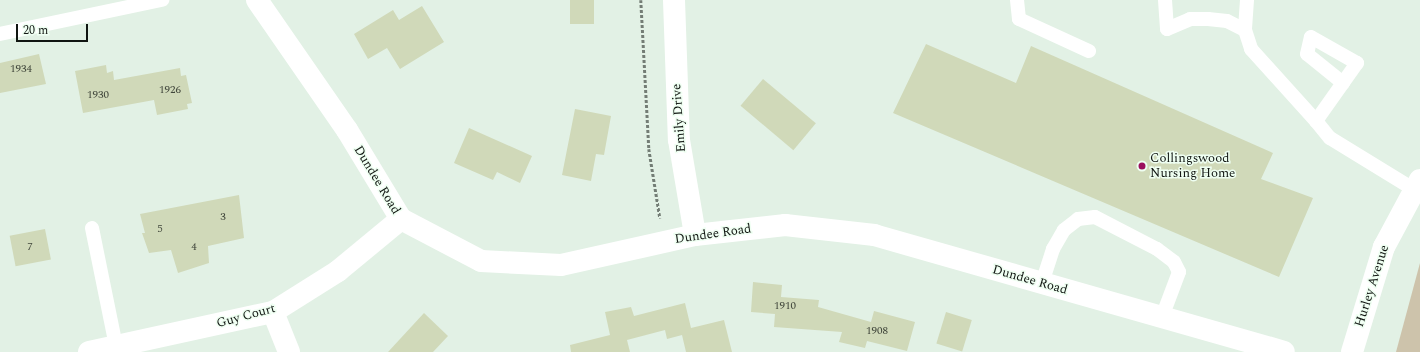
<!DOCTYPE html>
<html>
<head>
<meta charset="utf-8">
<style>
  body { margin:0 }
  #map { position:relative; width:1420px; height:352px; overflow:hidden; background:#e2f1e5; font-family:Spectral,serif }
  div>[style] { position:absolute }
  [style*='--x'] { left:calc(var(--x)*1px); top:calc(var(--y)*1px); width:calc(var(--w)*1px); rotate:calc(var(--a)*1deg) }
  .green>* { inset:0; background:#cdc3ab }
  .building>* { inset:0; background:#d0d9b9; transform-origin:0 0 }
  .path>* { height:2.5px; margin-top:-1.25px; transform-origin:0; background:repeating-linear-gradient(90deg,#737d75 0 3px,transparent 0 5px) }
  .service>* { height:14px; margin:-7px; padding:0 7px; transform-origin:7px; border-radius:7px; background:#fff }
  .minor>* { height:22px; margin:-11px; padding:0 11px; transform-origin:11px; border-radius:11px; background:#fff }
  .tertiary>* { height:22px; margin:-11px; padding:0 11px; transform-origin:11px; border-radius:11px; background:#fff }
  .dots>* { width:11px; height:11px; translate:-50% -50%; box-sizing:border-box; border:2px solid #effff2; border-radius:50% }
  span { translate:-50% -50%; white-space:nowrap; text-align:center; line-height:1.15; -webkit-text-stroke:3px #effff2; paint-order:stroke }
  .number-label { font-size:11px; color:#40463b }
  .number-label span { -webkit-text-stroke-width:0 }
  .street-label { font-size:13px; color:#101511 }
  .poi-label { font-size:13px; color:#101511 }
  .left { translate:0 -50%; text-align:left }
  .scale { position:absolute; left:16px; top:24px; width:72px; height:18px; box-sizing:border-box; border:2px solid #101511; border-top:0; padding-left:5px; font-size:12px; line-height:14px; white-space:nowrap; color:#101511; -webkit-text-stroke:3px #effff2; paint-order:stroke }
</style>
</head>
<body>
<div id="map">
  <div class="green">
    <div style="clip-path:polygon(1420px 263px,1420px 352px,1396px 352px)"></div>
  </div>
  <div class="building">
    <div style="left:570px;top:0;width:24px;height:24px"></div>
    <div style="clip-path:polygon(422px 6px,444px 42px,400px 69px,387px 48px,368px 59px,354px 34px,393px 10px,399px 20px)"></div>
    <div style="clip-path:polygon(926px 44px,1016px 83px,1031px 46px,1273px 153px,1261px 179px,1313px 198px,1279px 277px,893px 113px)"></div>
    <div style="clip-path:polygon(39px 54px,46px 84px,0 93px,0 63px)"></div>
    <div style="clip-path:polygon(106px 65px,107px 73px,113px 71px,114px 80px,180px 68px,181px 76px,186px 75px,192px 103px,187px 104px,188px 109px,157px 115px,154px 100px,83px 113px,75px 71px)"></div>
    <div style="left:763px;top:79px;width:69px;height:35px;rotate:40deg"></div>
    <div style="clip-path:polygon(575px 109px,611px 116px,604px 155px,596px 154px,591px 181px,562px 175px)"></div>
    <div style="clip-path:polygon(469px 128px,532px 156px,520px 183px,497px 172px,493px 180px,454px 163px)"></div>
    <div style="clip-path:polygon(239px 195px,244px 238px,208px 246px,209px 263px,178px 273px,171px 250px,149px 253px,142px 233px,145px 233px,140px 214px)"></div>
    <div style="left:45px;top:229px;width:31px;height:36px;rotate:79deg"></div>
    <div style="clip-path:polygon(753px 282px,782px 285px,781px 297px,819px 300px,818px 307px,871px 322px,874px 311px,915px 322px,907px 351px,867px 341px,865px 348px,839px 342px,842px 332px,774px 327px,775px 314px,751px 312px)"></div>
    <div style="clip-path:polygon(685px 303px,691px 328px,724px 320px,732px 352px,686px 352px,682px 335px,667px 339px,665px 330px,627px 340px,630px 352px,571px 352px,570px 345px,610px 335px,605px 312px,631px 307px,634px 316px)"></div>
    <div style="left:946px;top:312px;width:27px;height:33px;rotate:17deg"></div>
    <div style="clip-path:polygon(424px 313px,448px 336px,433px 352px,388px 352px)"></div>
  </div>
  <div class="path">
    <div style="--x:641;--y:0;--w:149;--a:86.9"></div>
    <div style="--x:649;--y:149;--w:70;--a:80.9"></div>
  </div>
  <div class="service">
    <div style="--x:1017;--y:0;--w:19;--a:84"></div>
    <div style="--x:1019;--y:19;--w:77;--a:24.6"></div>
    <div style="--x:1165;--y:0;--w:29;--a:86"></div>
    <div style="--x:1167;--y:29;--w:25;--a:-23"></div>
    <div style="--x:1190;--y:19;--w:18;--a:0"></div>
    <div style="--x:1208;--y:19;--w:19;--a:6"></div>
    <div style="--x:1227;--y:21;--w:20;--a:27"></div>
    <div style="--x:1247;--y:0;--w:30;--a:94"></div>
    <div style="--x:1245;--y:30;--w:20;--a:72"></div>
    <div style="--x:1251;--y:49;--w:97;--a:47.9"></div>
    <div style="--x:0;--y:34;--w:166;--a:-11.9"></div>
    <div style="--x:1343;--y:83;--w:46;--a:-141.1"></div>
    <div style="--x:1307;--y:54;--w:17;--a:-77"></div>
    <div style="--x:1311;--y:37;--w:53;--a:29.5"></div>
    <div style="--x:1357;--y:63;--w:71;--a:125.3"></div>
    <div style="--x:1316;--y:121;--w:22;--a:51"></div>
    <div style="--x:1330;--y:138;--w:100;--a:31.5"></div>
    <div style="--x:92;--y:228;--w:120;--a:78.5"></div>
    <div style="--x:1042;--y:283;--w:36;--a:-72"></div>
    <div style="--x:1053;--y:249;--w:22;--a:-60"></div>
    <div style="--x:1064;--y:230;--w:18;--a:-38"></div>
    <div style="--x:1078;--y:219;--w:17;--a:-7"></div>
    <div style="--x:1095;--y:217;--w:70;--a:27.3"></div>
    <div style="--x:1157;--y:249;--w:21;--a:37"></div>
    <div style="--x:1174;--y:262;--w:11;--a:63"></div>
    <div style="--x:1179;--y:272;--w:48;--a:110.7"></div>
  </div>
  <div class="minor">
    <div style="--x:257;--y:0;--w:158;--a:55.3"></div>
    <div style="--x:347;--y:130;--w:104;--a:58.8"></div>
    <div style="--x:401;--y:219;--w:90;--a:27.7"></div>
    <div style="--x:481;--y:261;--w:80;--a:2.9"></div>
    <div style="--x:561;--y:265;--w:137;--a:-12.6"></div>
    <div style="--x:695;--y:235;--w:91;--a:-6.3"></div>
    <div style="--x:785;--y:225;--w:90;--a:6.4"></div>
    <div style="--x:874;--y:235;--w:426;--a:15.9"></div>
    <div style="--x:674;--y:0;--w:140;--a:88"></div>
    <div style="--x:679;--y:140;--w:96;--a:80.4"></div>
    <div style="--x:273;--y:312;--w:43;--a:68.2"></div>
    <div style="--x:89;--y:352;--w:188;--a:-12.3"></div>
    <div style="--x:273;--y:312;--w:77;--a:-32.2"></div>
    <div style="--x:338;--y:271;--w:82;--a:-39.5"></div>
  </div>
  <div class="tertiary">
    <div style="--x:1352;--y:352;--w:110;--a:-73.1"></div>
    <div style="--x:1384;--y:247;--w:76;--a:-61.8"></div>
  </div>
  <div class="dots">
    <div style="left:1142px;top:166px;background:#9b0f5e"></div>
  </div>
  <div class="number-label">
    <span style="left:21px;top:69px">1934</span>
    <span style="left:170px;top:90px">1926</span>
    <span style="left:98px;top:95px">1930</span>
    <span style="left:223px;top:217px">3</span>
    <span style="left:160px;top:229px">5</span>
    <span style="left:30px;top:247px">7</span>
    <span style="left:194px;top:247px">4</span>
    <span style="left:785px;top:306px">1910</span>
    <span style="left:877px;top:331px">1908</span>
  </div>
  <div class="street-label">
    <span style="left:679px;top:118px;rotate:-94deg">Emily Drive</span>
    <span style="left:377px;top:180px;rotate:59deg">Dundee Road</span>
    <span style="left:713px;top:234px;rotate:-8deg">Dundee Road</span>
    <span style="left:1030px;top:280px;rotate:16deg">Dundee Road</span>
    <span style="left:1372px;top:286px;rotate:-72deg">Hurley Avenue</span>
    <span style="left:246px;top:316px;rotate:-15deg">Guy Court</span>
  </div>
  <div class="poi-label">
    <span class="left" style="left:1150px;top:166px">Collingswood<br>Nursing Home</span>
  </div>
  <div class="scale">20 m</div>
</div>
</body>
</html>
